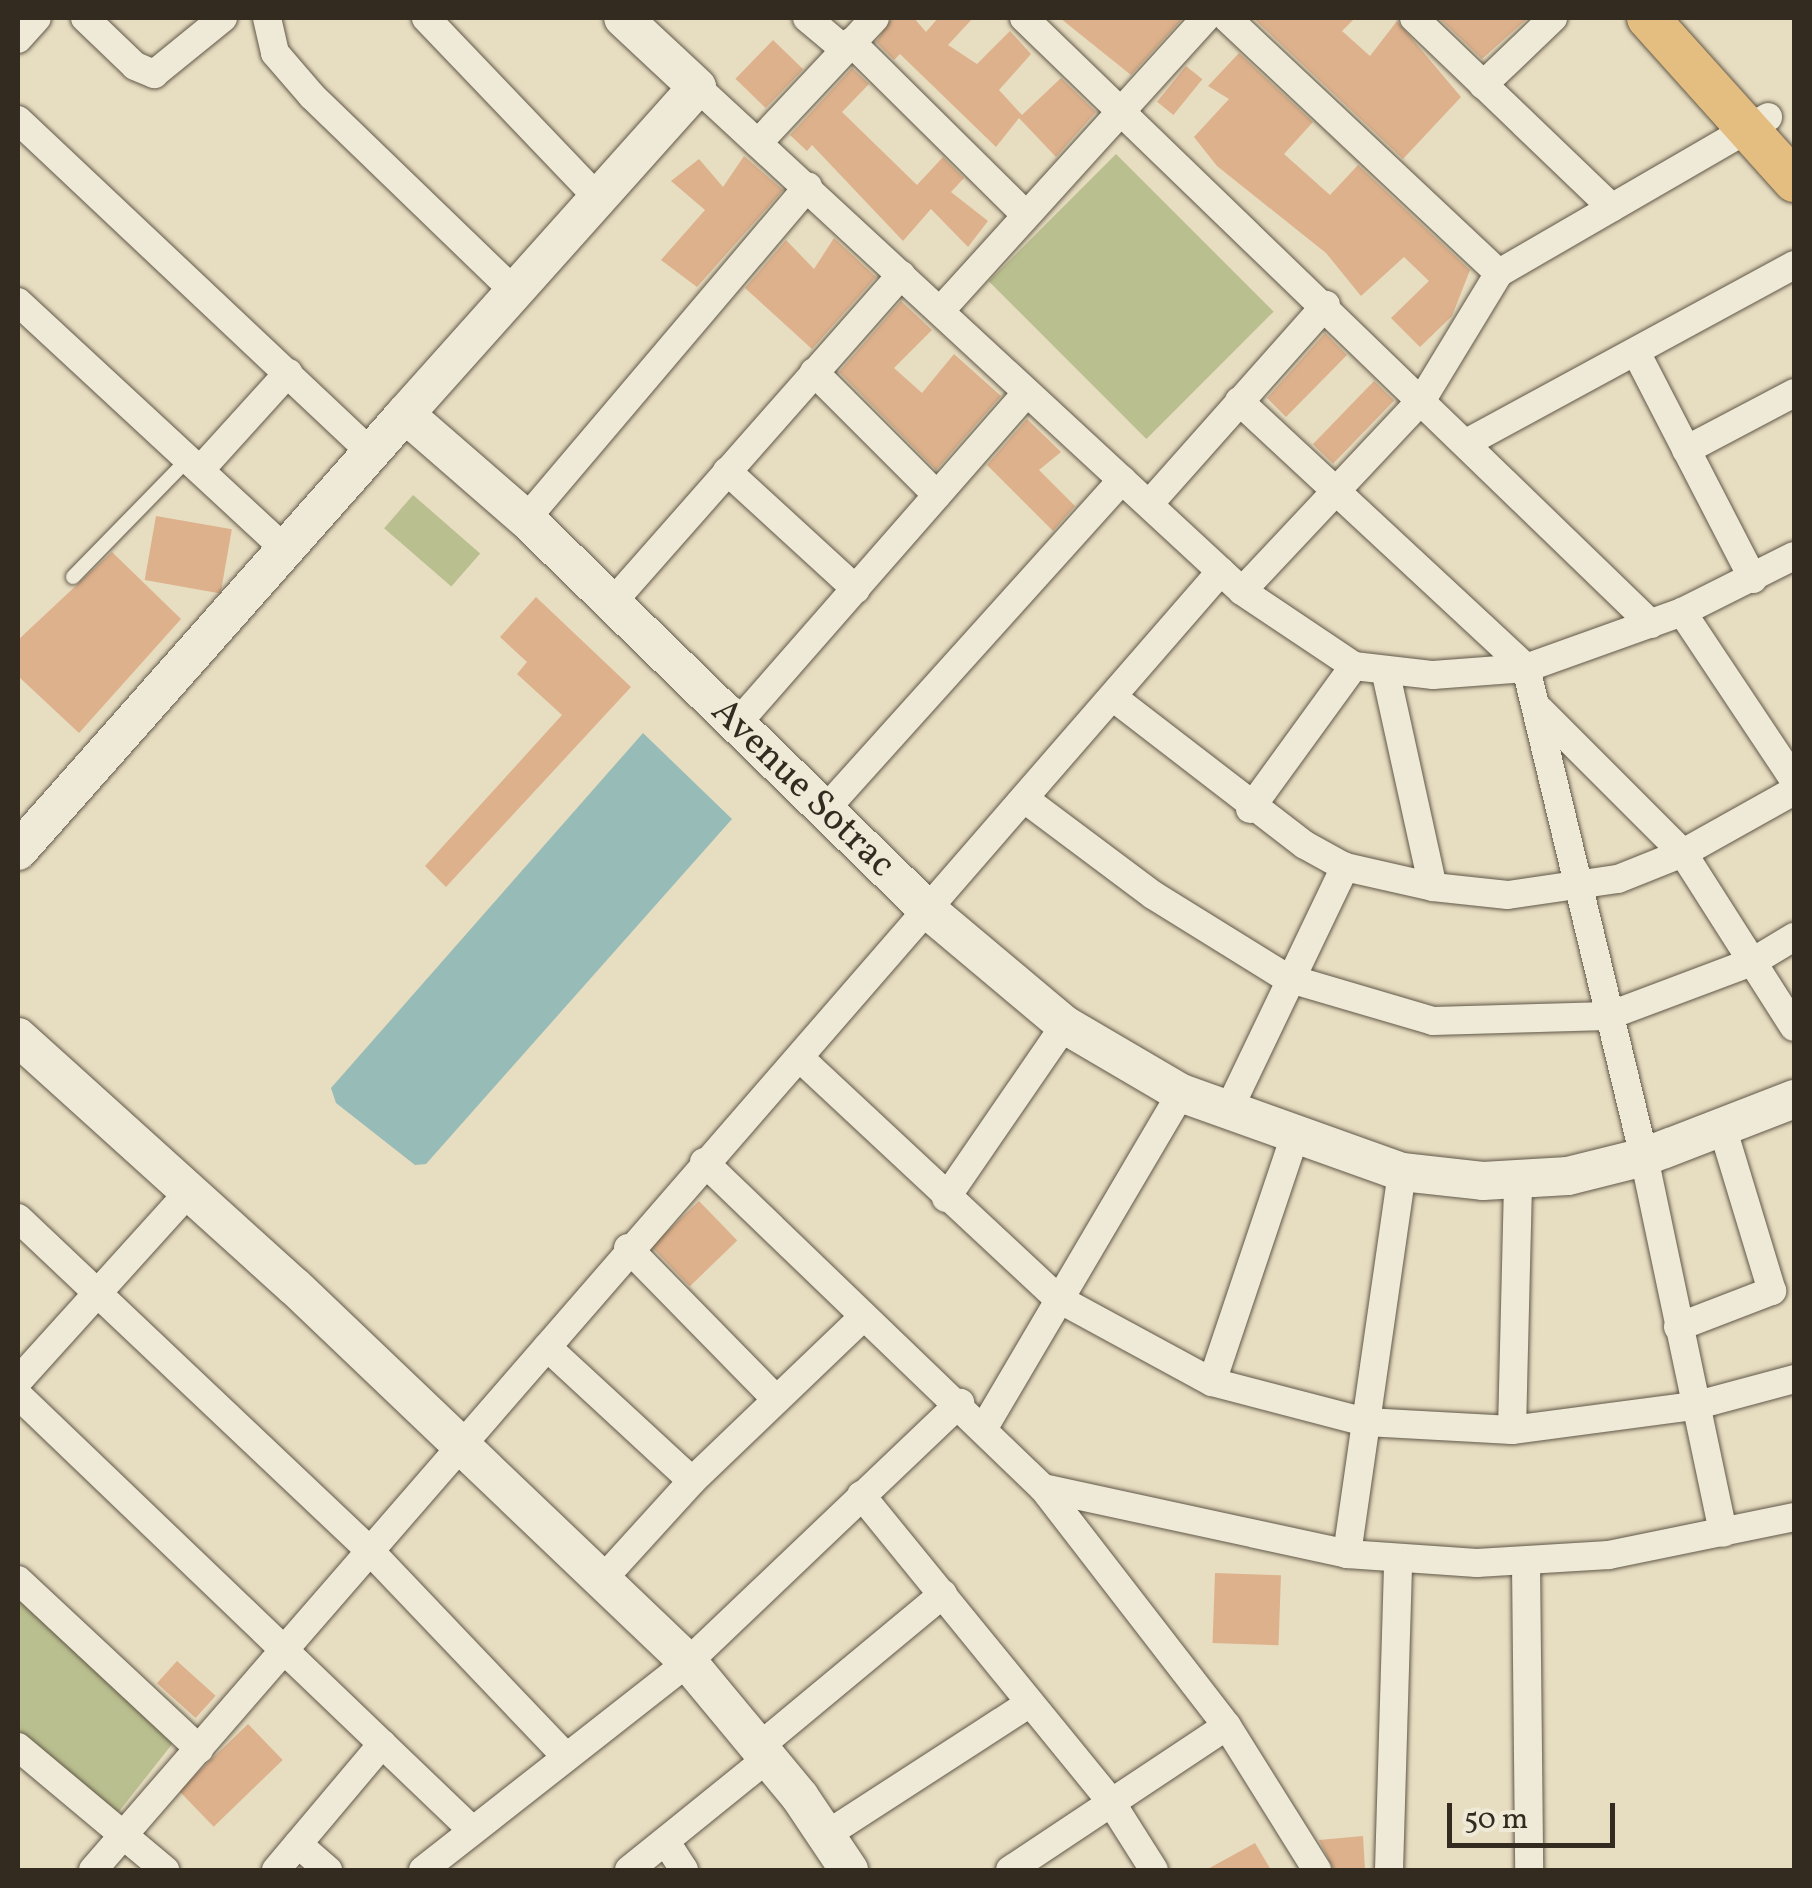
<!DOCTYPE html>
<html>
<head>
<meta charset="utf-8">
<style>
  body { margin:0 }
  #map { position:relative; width:1812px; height:1888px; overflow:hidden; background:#e7ddc1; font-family:Vollkorn,serif }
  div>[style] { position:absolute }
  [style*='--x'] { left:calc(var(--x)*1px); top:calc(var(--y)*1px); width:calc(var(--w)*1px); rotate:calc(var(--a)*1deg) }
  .green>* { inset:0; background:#babf8f; transform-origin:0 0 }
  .water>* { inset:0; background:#97bbb6 }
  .building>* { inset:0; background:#ddb18c; transform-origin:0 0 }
  .roads { filter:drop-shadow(0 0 2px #615848) drop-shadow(0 0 2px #615848) }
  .lane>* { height:14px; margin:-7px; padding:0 7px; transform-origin:7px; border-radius:7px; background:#efe9d7 }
  .street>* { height:28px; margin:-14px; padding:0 14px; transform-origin:14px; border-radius:14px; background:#efe9d7 }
  .secondary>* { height:38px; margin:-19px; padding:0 19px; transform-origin:19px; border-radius:19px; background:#efe9d7 }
  .primary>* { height:42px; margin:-21px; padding:0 21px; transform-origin:21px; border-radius:21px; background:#e4be80 }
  span { translate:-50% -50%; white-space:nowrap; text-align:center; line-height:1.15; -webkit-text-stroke:9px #efe9d7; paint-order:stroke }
  .street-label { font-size:38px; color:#342b20 }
  .frame { position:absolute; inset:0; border:20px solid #342b20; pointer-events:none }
  .scale { position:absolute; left:1447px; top:1803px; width:168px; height:45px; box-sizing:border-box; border:5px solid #342b20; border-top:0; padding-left:12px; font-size:30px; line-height:35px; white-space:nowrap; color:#342b20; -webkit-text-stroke:8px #efe9d7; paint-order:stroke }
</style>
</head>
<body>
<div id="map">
  <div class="green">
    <div style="left:1116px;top:154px;width:223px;height:180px;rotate:45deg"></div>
    <div style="left:413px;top:495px;width:89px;height:44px;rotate:41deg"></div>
    <div style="clip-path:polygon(18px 1600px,177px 1738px,117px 1814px,18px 1730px)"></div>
  </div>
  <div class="water">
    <div style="clip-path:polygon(643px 733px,732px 819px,426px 1164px,415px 1165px,336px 1103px,331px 1088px)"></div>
  </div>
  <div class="building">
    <div style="clip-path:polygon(892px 18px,914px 18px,926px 32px,938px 18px,973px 18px,948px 45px,977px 64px,1010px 31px,1031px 54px,999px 90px,1022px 115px,1061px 78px,1096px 112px,1056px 157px,1019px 118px,996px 147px,900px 54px,894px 60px,876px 42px)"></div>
    <div style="clip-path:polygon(1060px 18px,1183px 18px,1131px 75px)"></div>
    <div style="clip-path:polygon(1253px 18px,1355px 18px,1342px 31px,1370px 56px,1397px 21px,1461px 97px,1403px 159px)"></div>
    <div style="clip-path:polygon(1439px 18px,1528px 18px,1482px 59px)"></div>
    <div style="left:773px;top:40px;width:42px;height:54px;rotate:44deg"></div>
    <div style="clip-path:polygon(1239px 53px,1313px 122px,1284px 154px,1330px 195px,1358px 165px,1470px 270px,1452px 316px,1420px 347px,1391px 318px,1429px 281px,1404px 257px,1361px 296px,1326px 253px,1217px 166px,1194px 137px,1229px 99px,1208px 86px)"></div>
    <div style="left:1186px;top:66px;width:21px;height:46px;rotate:39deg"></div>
    <div style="clip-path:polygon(852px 68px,869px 84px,842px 112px,917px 185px,943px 157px,964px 178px,951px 192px,988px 221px,968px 247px,931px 209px,903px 241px,812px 145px,807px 151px,790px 135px)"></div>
    <div style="clip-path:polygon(744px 156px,783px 190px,697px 287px,661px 260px,705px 210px,671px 181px,699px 159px,723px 187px)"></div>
    <div style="clip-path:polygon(834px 238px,876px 277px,812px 349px,745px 288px,786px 240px,814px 269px)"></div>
    <div style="clip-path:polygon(901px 301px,932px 330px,894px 368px,922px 393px,954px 354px,1001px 396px,936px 470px,839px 372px)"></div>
    <div style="clip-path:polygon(1325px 333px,1347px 355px,1286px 417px,1267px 398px)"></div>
    <div style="left:1374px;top:381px;width:28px;height:88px;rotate:44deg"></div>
    <div style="clip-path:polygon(1027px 419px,1061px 452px,1039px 470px,1075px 506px,1053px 531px,987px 465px)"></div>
    <div style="left:156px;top:516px;width:77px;height:65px;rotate:10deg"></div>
    <div style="clip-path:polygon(112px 552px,181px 619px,79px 733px,18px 676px,18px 640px)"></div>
    <div style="clip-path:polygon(536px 597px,631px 687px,446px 887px,425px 866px,562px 715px,517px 674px,527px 662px,500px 637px)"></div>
    <div style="left:699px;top:1201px;width:55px;height:66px;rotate:46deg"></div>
    <div style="left:1215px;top:1573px;width:66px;height:70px;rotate:2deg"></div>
    <div style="left:177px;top:1661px;width:52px;height:30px;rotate:42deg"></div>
    <div style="left:248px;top:1724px;width:50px;height:96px;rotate:46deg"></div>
    <div style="clip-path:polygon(1363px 1836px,1365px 1870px,1334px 1870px,1319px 1840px)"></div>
    <div style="clip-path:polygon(1255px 1843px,1271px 1870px,1206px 1870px)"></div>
  </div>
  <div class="roads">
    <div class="lane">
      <div style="--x:73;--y:577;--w:165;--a:-45.7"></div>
    </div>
    <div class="street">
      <div style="--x:85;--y:18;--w:69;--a:43.8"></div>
      <div style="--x:135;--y:66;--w:21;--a:23"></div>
      <div style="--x:154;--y:74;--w:89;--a:-39.1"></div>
      <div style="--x:267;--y:18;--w:36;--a:77"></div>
      <div style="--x:275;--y:53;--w:57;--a:49.3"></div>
      <div style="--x:312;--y:96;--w:278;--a:44"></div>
      <div style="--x:426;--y:18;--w:246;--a:46.3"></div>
      <div style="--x:807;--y:18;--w:48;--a:40"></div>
      <div style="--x:1024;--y:18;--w:872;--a:44.02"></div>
      <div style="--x:1227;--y:18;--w:373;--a:43.2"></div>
      <div style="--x:1414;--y:18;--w:274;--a:43.8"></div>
      <div style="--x:18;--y:39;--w:28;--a:-48"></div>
      <div style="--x:851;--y:42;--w:246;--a:44.7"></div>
      <div style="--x:1483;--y:85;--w:97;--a:-43.7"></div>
      <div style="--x:697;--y:87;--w:742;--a:42.76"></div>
      <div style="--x:1242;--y:591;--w:135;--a:33.8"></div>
      <div style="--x:1354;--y:666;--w:80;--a:6.5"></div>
      <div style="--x:1433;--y:675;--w:93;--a:-4.3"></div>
      <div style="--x:1526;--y:668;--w:166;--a:-19.7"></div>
      <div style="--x:1682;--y:612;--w:125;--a:-26.6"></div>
      <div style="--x:18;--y:120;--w:484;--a:43.3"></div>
      <div style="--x:758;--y:143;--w:171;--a:-46.9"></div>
      <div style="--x:18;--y:302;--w:364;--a:42.8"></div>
      <div style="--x:940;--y:311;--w:396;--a:-47.8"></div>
      <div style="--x:1638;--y:356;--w:251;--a:62.7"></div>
      <div style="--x:814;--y:372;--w:174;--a:45"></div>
      <div style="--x:1239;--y:401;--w:392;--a:42.9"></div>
      <div style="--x:1526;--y:668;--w:503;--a:76.43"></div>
      <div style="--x:1644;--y:1157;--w:384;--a:78.1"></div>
      <div style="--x:1468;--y:442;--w:371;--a:-28.5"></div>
      <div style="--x:1686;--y:450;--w:122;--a:-27.8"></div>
      <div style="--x:201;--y:469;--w:130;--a:-47.8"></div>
      <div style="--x:727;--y:471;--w:175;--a:42.5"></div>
      <div style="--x:1150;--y:503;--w:265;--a:-48.4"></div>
      <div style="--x:526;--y:519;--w:436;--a:-49.7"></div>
      <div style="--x:1242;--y:591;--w:265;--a:-46.8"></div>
      <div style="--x:1423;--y:398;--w:146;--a:-58.7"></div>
      <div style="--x:1499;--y:273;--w:311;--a:-30.1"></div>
      <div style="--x:611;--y:604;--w:439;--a:-48.6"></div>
      <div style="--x:1682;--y:612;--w:202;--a:56.3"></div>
      <div style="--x:1386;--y:674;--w:218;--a:77.6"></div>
      <div style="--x:1114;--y:698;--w:241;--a:37.6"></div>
      <div style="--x:1305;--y:845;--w:46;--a:28.8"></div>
      <div style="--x:1345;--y:867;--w:90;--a:12.8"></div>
      <div style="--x:1433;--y:887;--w:75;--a:6.1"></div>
      <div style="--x:1508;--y:895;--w:111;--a:-8.3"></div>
      <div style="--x:1618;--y:879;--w:70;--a:-21.8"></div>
      <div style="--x:1683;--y:853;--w:127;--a:-29.2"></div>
      <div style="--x:1540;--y:710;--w:202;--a:45"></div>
      <div style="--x:1683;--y:853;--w:206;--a:57.5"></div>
      <div style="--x:735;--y:726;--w:443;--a:-48.8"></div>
      <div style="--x:1026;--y:800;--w:159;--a:36.8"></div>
      <div style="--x:1153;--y:895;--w:158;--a:31.8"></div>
      <div style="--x:1287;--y:978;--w:152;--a:16.4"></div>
      <div style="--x:1433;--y:1021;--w:175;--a:-1.6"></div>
      <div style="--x:1608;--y:1016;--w:156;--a:-20.6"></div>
      <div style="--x:1754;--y:961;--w:47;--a:-31"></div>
      <div style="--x:1250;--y:809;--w:177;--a:-54"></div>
      <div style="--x:823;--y:812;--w:447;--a:-48"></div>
      <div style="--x:801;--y:1059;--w:350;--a:43"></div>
      <div style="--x:1057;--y:1298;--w:176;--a:28.5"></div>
      <div style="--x:1212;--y:1382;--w:159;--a:14.6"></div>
      <div style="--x:1366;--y:1422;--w:146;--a:3.1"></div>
      <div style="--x:1512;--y:1430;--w:184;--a:-7.5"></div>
      <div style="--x:1694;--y:1406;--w:104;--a:-15.1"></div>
      <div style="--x:1228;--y:1111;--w:271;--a:-64.4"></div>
      <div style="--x:704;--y:1162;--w:470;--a:43.9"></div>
      <div style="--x:1043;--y:1488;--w:301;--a:52.3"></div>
      <div style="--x:1227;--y:1726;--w:170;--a:58"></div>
      <div style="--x:946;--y:1198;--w:210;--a:-55.5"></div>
      <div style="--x:18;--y:1218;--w:487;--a:43.4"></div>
      <div style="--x:372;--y:1553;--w:282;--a:46.4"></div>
      <div style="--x:628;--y:1248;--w:211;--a:45.6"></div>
      <div style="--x:1678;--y:1327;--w:101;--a:-21"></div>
      <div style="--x:1772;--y:1291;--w:168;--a:-106.9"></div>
      <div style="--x:547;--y:1347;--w:197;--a:42.7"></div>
      <div style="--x:18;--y:1381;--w:255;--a:-47.9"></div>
      <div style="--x:1212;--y:1382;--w:257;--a:-71.4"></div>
      <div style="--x:18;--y:1395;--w:629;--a:43.78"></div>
      <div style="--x:985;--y:1426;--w:386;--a:-59.5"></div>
      <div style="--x:1512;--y:1430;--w:249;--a:-88.6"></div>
      <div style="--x:1043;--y:1488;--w:311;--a:12.2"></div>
      <div style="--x:1347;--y:1554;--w:130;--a:4"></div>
      <div style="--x:1477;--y:1563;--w:132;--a:-3.5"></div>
      <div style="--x:1609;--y:1555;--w:189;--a:-11.6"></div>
      <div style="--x:861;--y:1495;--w:396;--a:50.8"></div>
      <div style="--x:1111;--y:1802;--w:80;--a:57.7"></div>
      <div style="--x:1347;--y:1554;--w:386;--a:-81.8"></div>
      <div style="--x:1526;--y:1563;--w:307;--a:89.4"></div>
      <div style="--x:18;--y:1580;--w:248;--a:43"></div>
      <div style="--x:602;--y:1580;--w:134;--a:-47.7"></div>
      <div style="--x:692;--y:1481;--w:238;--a:-43.8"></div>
      <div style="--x:760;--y:1746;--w:238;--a:-39.7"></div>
      <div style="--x:18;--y:1747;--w:192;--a:39.9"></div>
      <div style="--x:826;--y:1835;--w:243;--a:-32.9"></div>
      <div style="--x:666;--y:1842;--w:33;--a:57"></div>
      <div style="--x:298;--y:1844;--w:40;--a:41"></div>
      <div style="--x:93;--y:1870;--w:1720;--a:-49.03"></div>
      <div style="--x:276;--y:1870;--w:165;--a:-49.9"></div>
      <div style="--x:423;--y:1870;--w:337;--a:-38.1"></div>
      <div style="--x:688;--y:1662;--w:376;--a:-43.6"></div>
      <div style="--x:629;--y:1870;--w:180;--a:-38.9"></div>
      <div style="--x:1010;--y:1870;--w:260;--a:-33.6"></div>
      <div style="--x:1389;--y:1870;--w:310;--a:-88.3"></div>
    </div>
    <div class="secondary">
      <div style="--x:405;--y:414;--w:438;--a:-48.2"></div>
      <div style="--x:697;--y:87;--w:101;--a:-137"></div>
      <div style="--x:18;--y:851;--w:584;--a:-48.47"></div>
      <div style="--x:405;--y:414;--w:160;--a:41"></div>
      <div style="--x:526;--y:519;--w:562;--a:44.21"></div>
      <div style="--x:929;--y:911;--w:177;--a:40"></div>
      <div style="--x:1065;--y:1025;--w:134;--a:30.4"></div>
      <div style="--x:1181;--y:1093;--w:235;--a:19.7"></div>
      <div style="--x:1402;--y:1172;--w:81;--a:6.3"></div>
      <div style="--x:1483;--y:1181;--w:85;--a:-3.4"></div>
      <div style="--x:1568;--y:1176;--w:78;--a:-14"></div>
      <div style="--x:1644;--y:1157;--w:161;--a:-21.1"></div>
      <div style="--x:18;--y:1037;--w:373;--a:42.1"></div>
      <div style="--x:295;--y:1287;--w:543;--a:43.66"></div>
      <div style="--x:688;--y:1662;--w:175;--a:50.3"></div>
      <div style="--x:800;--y:1797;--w:88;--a:56.1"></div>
    </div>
    <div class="primary">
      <div style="--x:1648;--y:18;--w:219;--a:48.1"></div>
    </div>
  </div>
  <div class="street-label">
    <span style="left:802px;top:789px;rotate:44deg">Avenue Sotrac</span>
  </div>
  <div class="frame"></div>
  <div class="scale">50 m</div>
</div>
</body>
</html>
